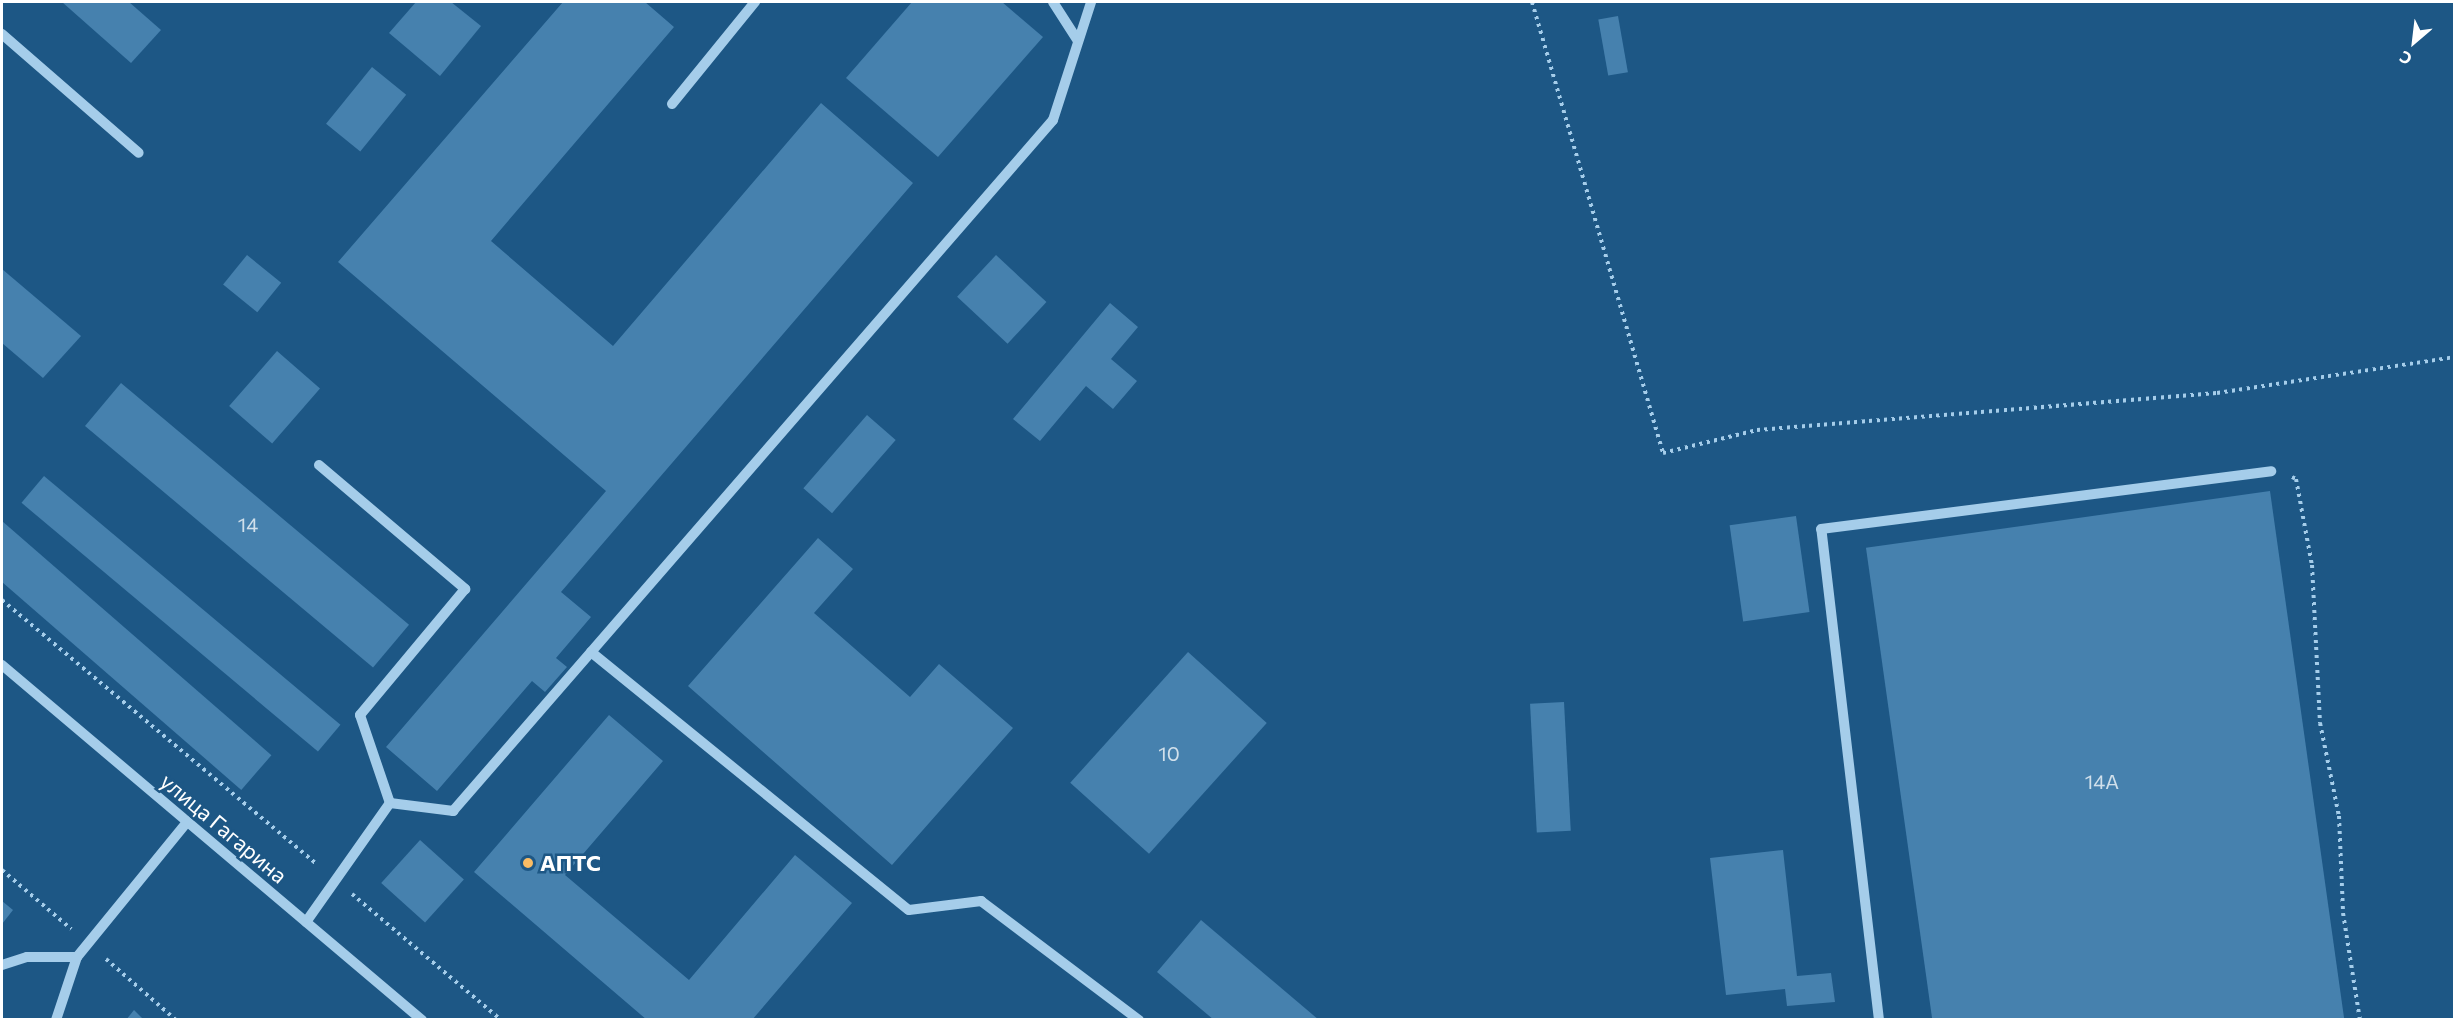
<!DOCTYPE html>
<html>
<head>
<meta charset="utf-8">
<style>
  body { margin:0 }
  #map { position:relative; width:2456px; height:1021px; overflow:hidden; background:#1d5785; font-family:Commissioner,sans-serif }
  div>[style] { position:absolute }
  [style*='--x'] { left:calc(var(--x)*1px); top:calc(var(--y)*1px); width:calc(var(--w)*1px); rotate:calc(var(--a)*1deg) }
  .building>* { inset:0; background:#4681ae; transform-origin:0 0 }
  .path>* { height:4px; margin-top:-2px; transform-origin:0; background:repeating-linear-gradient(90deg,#a5cdea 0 3px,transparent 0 7.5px) }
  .minor>* { height:10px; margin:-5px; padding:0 5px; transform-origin:5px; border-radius:5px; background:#a5cdea }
  .dots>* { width:16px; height:16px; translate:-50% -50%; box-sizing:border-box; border:3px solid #1d5785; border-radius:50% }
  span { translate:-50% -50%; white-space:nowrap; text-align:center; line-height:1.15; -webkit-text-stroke:5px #1d5785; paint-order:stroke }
  .number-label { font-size:20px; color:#d1e0eb }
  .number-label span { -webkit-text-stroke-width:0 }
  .street-label { font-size:22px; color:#fff }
  .poi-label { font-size:22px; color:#fff; font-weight:700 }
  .left { translate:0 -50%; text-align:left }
  .frame { position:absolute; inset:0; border:3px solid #fff; pointer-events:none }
  .north { position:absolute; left:2384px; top:12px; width:60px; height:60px; -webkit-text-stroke:4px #1d5785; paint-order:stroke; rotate:208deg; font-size:16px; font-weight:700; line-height:24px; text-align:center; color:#fff }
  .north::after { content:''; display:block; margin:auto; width:21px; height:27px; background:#fff; clip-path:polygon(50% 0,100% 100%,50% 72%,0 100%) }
</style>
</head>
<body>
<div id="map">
  <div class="building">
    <div style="clip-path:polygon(62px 2px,129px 2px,161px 30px,131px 63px)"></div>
    <div style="clip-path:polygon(416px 2px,451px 2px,481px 26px,440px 76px,389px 33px)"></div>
    <div style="clip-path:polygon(563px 2px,645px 2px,674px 27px,491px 241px,613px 346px,821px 103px,913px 183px,561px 592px,591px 617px,556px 658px,567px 667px,545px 692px,532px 681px,437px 791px,386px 747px,606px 491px,338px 262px)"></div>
    <div style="clip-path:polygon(912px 2px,1002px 2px,1043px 37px,938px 157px,846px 78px)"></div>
    <div style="left:1618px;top:16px;width:57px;height:20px;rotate:80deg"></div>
    <div style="left:372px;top:67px;width:44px;height:73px;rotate:39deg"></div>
    <div style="left:247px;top:255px;width:44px;height:38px;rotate:39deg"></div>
    <div style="left:996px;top:255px;width:69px;height:57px;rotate:43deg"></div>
    <div style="clip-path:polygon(2px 269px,81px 336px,43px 378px,2px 343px)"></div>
    <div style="clip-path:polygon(1110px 303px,1138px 327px,1111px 359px,1137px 381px,1113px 409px,1086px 386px,1040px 441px,1013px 419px)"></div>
    <div style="left:277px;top:351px;width:57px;height:73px;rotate:41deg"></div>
    <div style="left:121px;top:383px;width:376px;height:56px;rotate:40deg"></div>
    <div style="left:867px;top:415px;width:38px;height:97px;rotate:41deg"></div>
    <div style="left:44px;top:476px;width:387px;height:35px;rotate:40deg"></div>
    <div style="left:2270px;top:491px;width:534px;height:408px;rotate:82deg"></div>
    <div style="left:1796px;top:516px;width:97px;height:67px;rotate:82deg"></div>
    <div style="left:2px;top:521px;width:357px;height:46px;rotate:41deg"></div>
    <div style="clip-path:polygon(818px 538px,853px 569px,814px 613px,910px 697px,939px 664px,1013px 728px,892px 865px,688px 686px)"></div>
    <div style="left:1188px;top:652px;width:106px;height:176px;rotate:42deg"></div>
    <div style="left:1564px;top:702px;width:129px;height:34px;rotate:87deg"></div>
    <div style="clip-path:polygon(609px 715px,663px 761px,565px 875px,689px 980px,795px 855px,852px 903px,752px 1020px,647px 1020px,474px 872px)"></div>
    <div style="left:420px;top:840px;width:59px;height:58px;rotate:42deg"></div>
    <div style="clip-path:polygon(1783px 850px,1797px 976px,1831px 973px,1835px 1002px,1787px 1006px,1785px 989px,1726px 995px,1710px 858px)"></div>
    <div style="clip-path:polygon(2px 901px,13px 910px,2px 924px)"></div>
    <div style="clip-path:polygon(1201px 920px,1319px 1020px,1214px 1020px,1157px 972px)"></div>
    <div style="clip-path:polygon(134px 1010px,144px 1020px,126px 1020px)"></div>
  </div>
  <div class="path">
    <div style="--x:1532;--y:2;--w:470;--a:73.8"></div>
    <div style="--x:1663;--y:453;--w:97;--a:-13.7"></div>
    <div style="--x:1757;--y:430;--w:461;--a:-4.6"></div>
    <div style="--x:2217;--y:393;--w:240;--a:-8.6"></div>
    <div style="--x:2292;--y:477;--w:4;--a:27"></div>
    <div style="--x:2296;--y:479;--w:87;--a:79.5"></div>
    <div style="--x:2312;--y:565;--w:158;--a:87.1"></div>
    <div style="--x:2320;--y:723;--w:95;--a:78.5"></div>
    <div style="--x:2339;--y:816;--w:97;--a:87.6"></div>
    <div style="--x:2343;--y:913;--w:108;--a:81"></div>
    <div style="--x:2;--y:600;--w:411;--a:40"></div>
    <div style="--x:2;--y:870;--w:91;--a:40.5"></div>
    <div style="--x:352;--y:894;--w:195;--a:40.2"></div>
    <div style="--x:106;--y:959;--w:93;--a:41.1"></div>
  </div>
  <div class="minor">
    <div style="--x:1053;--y:2;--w:46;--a:57.3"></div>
    <div style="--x:2;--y:34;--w:181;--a:41"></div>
    <div style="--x:672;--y:104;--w:132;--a:-50.9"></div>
    <div style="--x:319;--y:465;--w:192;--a:40.3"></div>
    <div style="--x:465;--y:589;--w:164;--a:129.8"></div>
    <div style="--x:360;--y:715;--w:93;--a:71.2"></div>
    <div style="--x:591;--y:652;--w:409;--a:39.1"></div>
    <div style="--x:909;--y:910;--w:73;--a:-7.1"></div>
    <div style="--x:981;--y:901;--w:198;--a:37"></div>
    <div style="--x:2;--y:665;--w:550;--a:40.21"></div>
    <div style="--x:306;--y:922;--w:146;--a:-54.8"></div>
    <div style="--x:390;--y:803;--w:64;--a:7.2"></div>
    <div style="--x:453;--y:811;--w:915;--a:-49.03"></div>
    <div style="--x:1053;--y:120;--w:124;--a:-72.1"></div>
    <div style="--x:2;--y:965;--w:26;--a:-18"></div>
    <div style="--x:27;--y:957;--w:50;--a:0"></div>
    <div style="--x:56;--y:1020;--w:66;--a:-71.6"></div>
    <div style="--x:77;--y:957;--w:174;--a:-50.8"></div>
    <div style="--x:1879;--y:1020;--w:494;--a:-96.7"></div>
    <div style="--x:1821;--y:529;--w:454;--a:-7.3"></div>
  </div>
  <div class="dots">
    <div style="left:528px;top:863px;background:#fabc64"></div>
  </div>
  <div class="number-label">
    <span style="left:248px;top:524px">14</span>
    <span style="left:1169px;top:753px">10</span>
    <span style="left:2102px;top:781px">14А</span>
  </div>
  <div class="street-label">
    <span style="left:224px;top:828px;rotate:40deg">улица Гагарина</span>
  </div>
  <div class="poi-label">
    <span class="left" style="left:540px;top:863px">АПТС</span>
  </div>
  <div class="frame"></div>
  <div class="north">С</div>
</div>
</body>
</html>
